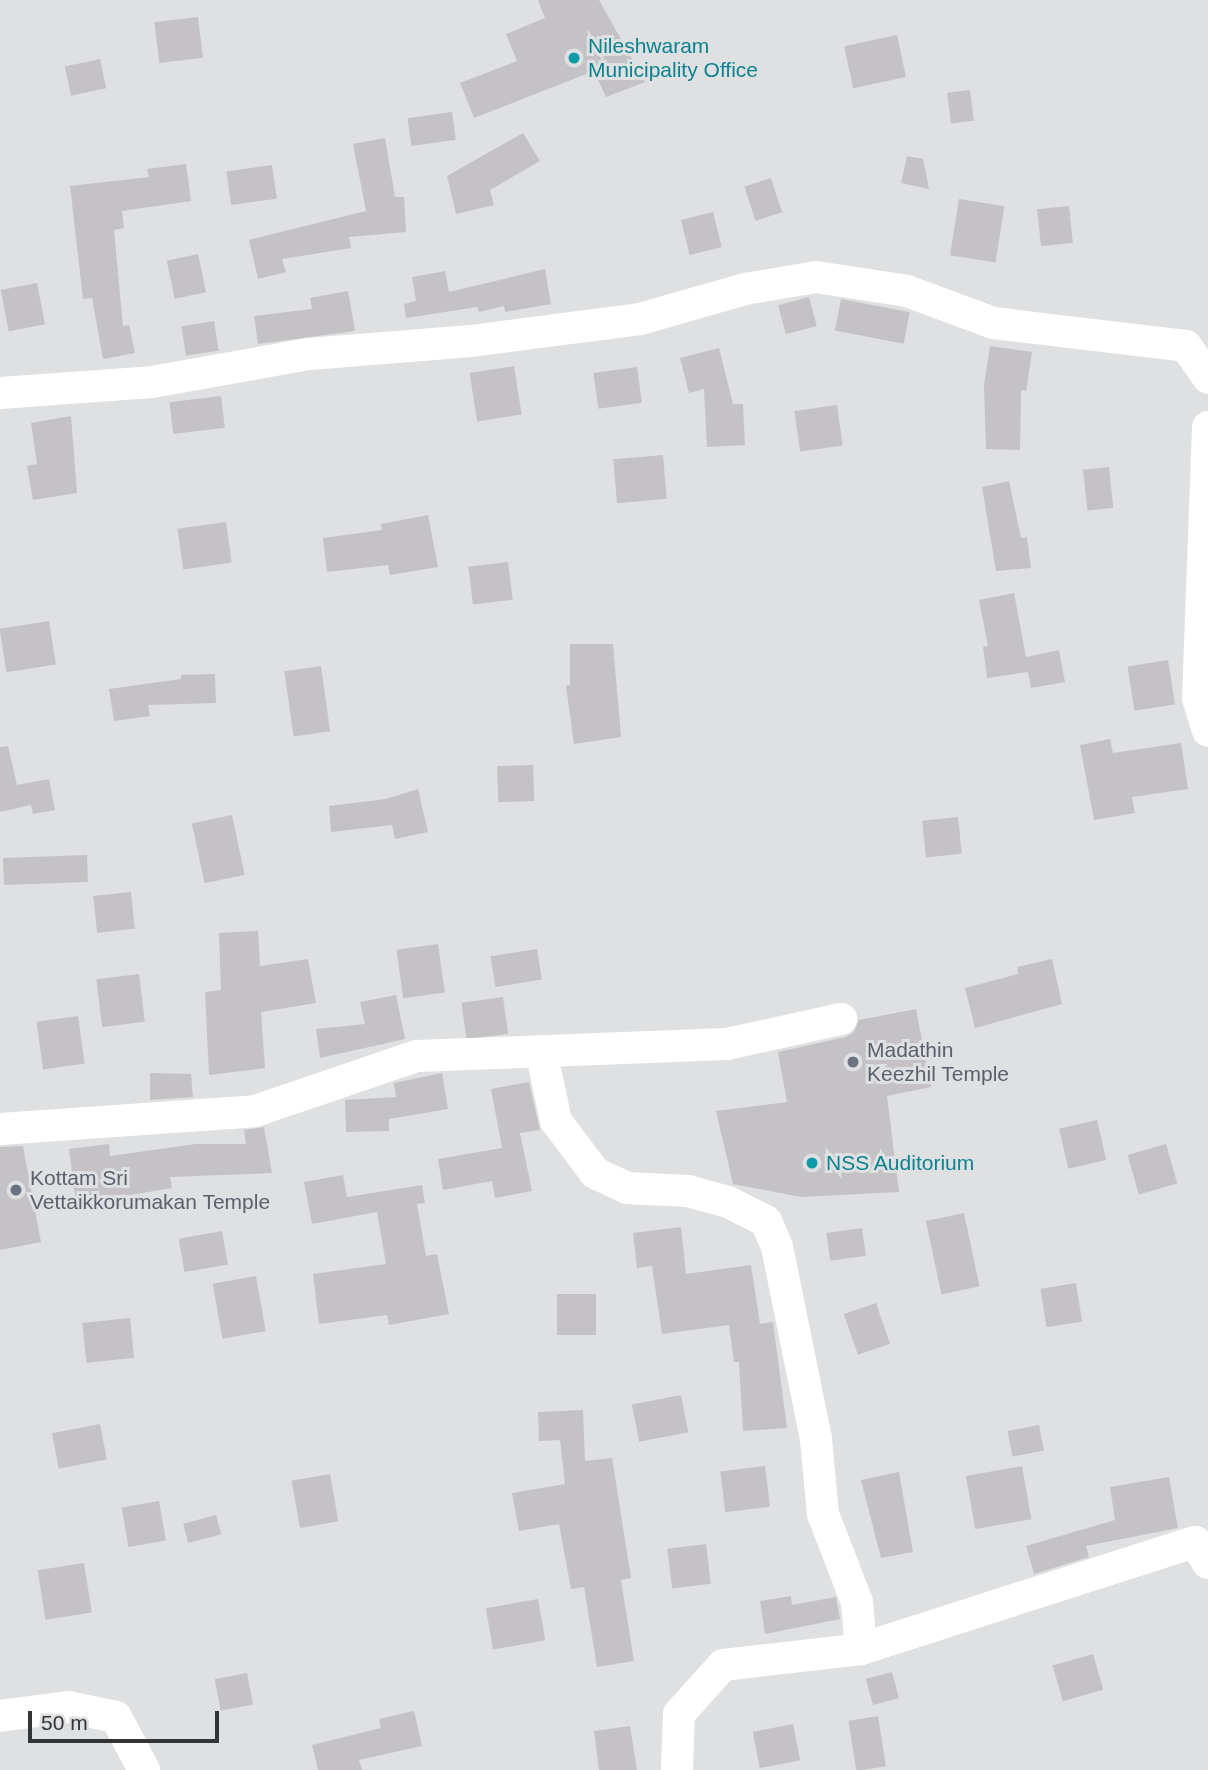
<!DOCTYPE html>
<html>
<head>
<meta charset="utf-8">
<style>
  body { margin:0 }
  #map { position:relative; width:1208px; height:1770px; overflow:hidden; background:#dfe0e2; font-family:Helvetica,sans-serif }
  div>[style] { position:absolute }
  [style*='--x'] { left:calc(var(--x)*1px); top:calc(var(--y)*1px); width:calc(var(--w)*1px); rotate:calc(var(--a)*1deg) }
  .building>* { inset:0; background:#c4c2c4; transform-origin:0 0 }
  .minor>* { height:32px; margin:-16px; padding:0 16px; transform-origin:16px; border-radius:16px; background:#fff }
  .dots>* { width:19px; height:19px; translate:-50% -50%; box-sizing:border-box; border:4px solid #dfe0e2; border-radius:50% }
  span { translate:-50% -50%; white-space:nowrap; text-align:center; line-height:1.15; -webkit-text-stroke:6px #dfe0e2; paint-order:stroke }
  .culture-label { font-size:21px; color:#0d838f }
  .left { translate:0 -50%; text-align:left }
  .worship-label { font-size:21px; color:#5b616d }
  .scale { position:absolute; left:28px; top:1711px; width:191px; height:32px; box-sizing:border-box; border:4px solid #333435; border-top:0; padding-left:9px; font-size:21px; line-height:24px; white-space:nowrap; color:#333435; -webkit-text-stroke:5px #dfe0e2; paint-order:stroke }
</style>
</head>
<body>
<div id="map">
  <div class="building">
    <div style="clip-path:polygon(538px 0,599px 0,645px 82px,606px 97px,594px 71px,474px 118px,460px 83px,517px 61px,506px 34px,545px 18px)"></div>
    <div style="left:198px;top:17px;width:41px;height:44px;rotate:83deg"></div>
    <div style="left:897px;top:35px;width:43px;height:54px;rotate:78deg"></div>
    <div style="left:100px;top:59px;width:30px;height:36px;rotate:78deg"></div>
    <div style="left:970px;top:90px;width:31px;height:23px;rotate:83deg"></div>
    <div style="left:452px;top:112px;width:28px;height:45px;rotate:82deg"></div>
    <div style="clip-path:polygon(523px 133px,540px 161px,490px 190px,494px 205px,456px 214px,447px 176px)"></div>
    <div style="clip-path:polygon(385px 138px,395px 197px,404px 197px,406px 232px,349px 237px,351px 248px,282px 259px,286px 272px,258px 279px,249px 240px,366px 211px,353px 144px)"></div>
    <div style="clip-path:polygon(907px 156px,923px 159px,929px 189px,901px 183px)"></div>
    <div style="clip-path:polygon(186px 164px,191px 201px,122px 211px,124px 228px,114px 230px,123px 326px,129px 325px,135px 353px,103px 359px,92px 298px,83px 299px,70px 186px,149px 177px,147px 169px)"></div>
    <div style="left:272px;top:165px;width:34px;height:46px;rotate:82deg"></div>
    <div style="left:771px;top:178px;width:36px;height:28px;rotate:72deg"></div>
    <div style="left:959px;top:199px;width:46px;height:57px;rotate:9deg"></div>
    <div style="left:1069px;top:206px;width:37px;height:32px;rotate:84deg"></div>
    <div style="left:713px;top:212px;width:36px;height:33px;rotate:76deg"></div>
    <div style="left:198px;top:254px;width:39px;height:32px;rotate:78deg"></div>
    <div style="clip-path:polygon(545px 269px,551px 304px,505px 312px,504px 306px,479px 312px,477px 307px,406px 318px,404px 304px,416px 301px,412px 277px,445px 271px,449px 292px)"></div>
    <div style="left:37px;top:283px;width:42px;height:37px;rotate:79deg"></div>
    <div style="clip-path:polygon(348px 291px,355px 331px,258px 344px,254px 316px,312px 309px,310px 298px)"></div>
    <div style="left:809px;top:297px;width:30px;height:32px;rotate:75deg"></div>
    <div style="left:841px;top:299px;width:70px;height:32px;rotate:11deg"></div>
    <div style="left:214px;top:321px;width:30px;height:33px;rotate:81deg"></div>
    <div style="clip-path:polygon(990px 346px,1032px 352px,1026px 391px,1021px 390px,1020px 450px,986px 449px,984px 385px)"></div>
    <div style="clip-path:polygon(719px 348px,733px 404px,743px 404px,745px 445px,707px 447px,704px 389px,689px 393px,680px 358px)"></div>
    <div style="left:514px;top:366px;width:49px;height:45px;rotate:81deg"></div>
    <div style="left:637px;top:367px;width:36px;height:44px;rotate:82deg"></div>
    <div style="left:221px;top:396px;width:32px;height:52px;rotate:83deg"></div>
    <div style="left:837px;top:405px;width:41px;height:43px;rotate:82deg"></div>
    <div style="clip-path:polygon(71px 416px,77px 493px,33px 500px,27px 466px,37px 464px,31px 423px)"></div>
    <div style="left:663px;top:455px;width:44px;height:50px;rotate:85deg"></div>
    <div style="left:1109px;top:467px;width:41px;height:26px;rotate:84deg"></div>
    <div style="clip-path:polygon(1009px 481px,1021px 538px,1027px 537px,1031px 568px,996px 571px,982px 487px)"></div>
    <div style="clip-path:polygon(428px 515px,438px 567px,390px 575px,388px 565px,327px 572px,323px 538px,382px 530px,381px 524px)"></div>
    <div style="left:226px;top:522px;width:41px;height:49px;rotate:82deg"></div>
    <div style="left:508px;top:562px;width:38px;height:40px;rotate:83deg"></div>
    <div style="clip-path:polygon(1014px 593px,1026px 657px,1059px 650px,1065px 682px,1031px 688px,1028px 672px,987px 678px,983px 647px,988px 646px,979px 600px)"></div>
    <div style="left:49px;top:621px;width:44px;height:50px;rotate:81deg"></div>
    <div style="clip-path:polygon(570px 644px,613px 644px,621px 737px,574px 744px,566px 686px,570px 685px)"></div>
    <div style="left:1168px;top:660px;width:45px;height:41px;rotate:81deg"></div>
    <div style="left:321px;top:666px;width:66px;height:37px;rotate:82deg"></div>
    <div style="clip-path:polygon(215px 674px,216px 703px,148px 705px,150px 716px,114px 721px,109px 689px,181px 679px,181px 675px)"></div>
    <div style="clip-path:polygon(1110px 739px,1113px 753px,1181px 743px,1188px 789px,1132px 797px,1135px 813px,1094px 820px,1080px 745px)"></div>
    <div style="clip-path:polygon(8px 746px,17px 785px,49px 779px,55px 810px,33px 814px,31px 805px,0 812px,0 747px)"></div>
    <div style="left:533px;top:765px;width:36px;height:36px;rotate:88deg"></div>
    <div style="clip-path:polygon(418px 789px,428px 832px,395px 839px,392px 825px,331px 832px,329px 806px,386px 799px)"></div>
    <div style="left:232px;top:815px;width:61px;height:41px;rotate:78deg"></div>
    <div style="left:958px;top:817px;width:37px;height:36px;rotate:84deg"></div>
    <div style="left:87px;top:855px;width:27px;height:84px;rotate:88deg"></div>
    <div style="left:131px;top:892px;width:37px;height:38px;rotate:84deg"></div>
    <div style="clip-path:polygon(258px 931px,260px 966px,308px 959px,316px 1003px,261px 1012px,265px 1068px,209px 1075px,205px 992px,221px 990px,219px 933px)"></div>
    <div style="left:438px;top:944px;width:49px;height:42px;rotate:82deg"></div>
    <div style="left:537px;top:949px;width:31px;height:47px;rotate:81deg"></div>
    <div style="clip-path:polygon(1052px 959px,1062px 1004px,975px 1028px,965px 988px,1018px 974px,1017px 967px)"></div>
    <div style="left:139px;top:974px;width:48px;height:43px;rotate:83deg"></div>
    <div style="clip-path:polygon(396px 995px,405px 1039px,320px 1058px,316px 1029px,365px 1024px,360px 1002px)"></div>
    <div style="left:503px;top:997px;width:37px;height:42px;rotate:82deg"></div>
    <div style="clip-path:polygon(916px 1009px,931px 1087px,887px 1096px,899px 1192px,801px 1197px,733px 1184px,716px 1111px,787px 1102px,778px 1052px,846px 1037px,854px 1032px,859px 1020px)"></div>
    <div style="left:78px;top:1016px;width:48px;height:42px;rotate:82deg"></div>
    <div style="clip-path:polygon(150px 1073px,191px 1074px,193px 1097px,150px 1100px)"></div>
    <div style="clip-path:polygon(442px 1073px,448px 1109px,389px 1119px,389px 1131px,346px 1132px,345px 1100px,396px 1097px,394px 1083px)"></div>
    <div style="clip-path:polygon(529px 1082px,540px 1130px,520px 1133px,532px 1191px,495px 1198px,492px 1181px,443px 1190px,438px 1159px,502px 1148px,491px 1089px)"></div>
    <div style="left:1097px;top:1120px;width:41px;height:39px;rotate:77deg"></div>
    <div style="clip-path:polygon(264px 1127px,272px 1173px,170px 1177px,172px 1188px,76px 1204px,69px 1149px,109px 1144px,110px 1156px,196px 1144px,246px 1144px,244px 1130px)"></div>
    <div style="left:1166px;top:1144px;width:41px;height:40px;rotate:74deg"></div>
    <div style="clip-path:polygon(23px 1146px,41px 1242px,0 1250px,0 1147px)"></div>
    <div style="clip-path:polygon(343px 1175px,347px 1197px,422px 1185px,425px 1203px,417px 1204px,426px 1256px,437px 1254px,449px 1314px,389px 1325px,387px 1315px,319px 1324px,313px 1274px,386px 1264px,377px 1212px,312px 1224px,304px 1182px)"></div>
    <div style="left:964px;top:1213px;width:75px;height:39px;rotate:78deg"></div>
    <div style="clip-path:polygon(681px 1227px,686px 1274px,751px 1265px,760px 1324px,773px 1322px,787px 1428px,743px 1431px,739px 1362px,734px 1362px,729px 1325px,662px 1334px,652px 1266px,637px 1268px,633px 1233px)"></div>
    <div style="left:862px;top:1228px;width:28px;height:36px;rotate:82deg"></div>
    <div style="left:222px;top:1231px;width:34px;height:44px;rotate:80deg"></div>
    <div style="left:256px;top:1276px;width:56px;height:44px;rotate:80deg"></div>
    <div style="left:1076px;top:1283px;width:39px;height:36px;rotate:81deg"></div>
    <div style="left:557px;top:1294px;width:39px;height:41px"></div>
    <div style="left:876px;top:1303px;width:43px;height:34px;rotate:71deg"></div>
    <div style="left:130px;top:1318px;width:40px;height:48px;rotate:84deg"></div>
    <div style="left:681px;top:1395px;width:38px;height:50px;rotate:79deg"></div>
    <div style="clip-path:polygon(583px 1410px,585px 1461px,612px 1458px,631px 1578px,621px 1580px,634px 1661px,597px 1667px,584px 1587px,571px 1589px,559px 1524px,519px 1531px,512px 1493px,565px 1484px,560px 1440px,539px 1441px,538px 1412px)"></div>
    <div style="left:100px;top:1424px;width:36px;height:49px;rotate:79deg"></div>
    <div style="left:1039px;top:1425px;width:26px;height:32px;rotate:79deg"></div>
    <div style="left:765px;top:1466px;width:41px;height:45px;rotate:83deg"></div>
    <div style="left:1022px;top:1466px;width:54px;height:57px;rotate:80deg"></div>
    <div style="clip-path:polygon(899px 1472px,913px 1552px,881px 1558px,861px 1480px)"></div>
    <div style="left:330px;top:1474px;width:48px;height:39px;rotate:80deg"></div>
    <div style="clip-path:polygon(1169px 1477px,1178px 1528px,1086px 1546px,1089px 1557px,1034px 1574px,1026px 1546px,1115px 1520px,1110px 1487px)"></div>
    <div style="left:159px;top:1501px;width:40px;height:38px;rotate:80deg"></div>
    <div style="left:216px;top:1515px;width:20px;height:34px;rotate:75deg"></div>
    <div style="left:706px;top:1544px;width:40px;height:39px;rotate:83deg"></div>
    <div style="left:84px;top:1563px;width:50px;height:47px;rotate:81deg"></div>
    <div style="clip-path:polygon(791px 1596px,792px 1605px,836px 1597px,840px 1619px,765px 1634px,760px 1601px)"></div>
    <div style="left:538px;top:1599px;width:42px;height:53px;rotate:80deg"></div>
    <div style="left:1093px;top:1654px;width:37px;height:42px;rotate:74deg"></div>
    <div style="left:892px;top:1672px;width:27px;height:27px;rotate:75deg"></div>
    <div style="left:247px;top:1673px;width:32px;height:33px;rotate:79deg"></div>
    <div style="clip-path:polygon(414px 1711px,422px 1746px,359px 1760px,362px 1770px,318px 1770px,312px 1745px,381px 1728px,379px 1719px)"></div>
    <div style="left:878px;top:1716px;width:51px;height:30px;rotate:81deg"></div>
    <div style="left:793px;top:1724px;width:37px;height:41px;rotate:79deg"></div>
    <div style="clip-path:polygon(630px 1726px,637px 1770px,599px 1770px,594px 1731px)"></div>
  </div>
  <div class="minor">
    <div style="--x:0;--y:393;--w:152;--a:-4.1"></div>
    <div style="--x:152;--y:382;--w:159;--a:-10.1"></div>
    <div style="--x:309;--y:354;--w:163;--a:-4.6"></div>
    <div style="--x:471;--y:341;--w:170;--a:-7.4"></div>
    <div style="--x:640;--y:319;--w:109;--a:-15.9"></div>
    <div style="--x:745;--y:289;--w:72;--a:-9.6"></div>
    <div style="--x:816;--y:277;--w:92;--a:8.7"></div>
    <div style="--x:907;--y:291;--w:92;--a:20.4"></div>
    <div style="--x:993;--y:323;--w:194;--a:6.8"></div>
    <div style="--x:1186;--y:346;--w:39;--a:55"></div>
    <div style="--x:1208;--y:427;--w:271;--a:92.1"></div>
    <div style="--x:1198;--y:698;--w:34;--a:73"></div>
    <div style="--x:541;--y:1051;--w:72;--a:77.9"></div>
    <div style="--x:556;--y:1121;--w:65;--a:53.1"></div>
    <div style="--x:595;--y:1173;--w:35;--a:25"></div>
    <div style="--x:627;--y:1188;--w:61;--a:2.8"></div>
    <div style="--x:688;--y:1191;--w:41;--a:15.4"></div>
    <div style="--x:728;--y:1202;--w:42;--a:26.6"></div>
    <div style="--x:766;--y:1221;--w:28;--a:67"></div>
    <div style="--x:777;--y:1247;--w:196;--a:78.5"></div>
    <div style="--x:816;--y:1439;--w:75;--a:84.7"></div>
    <div style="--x:823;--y:1514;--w:94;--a:68.9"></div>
    <div style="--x:857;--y:1602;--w:47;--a:85.1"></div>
    <div style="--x:0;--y:1129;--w:256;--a:-4"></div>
    <div style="--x:255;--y:1111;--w:171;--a:-18.8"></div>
    <div style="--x:417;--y:1056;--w:310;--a:-2.2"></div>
    <div style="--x:727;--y:1044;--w:117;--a:-12.4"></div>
    <div style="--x:0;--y:1716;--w:69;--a:-7.5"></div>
    <div style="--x:68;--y:1707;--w:49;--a:11.8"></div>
    <div style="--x:116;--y:1717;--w:60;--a:62.2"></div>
    <div style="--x:677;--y:1770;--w:56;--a:-88"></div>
    <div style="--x:679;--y:1714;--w:66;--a:-48.1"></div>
    <div style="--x:723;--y:1665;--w:139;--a:-6.6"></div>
    <div style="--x:861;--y:1649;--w:351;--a:-17.8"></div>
    <div style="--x:1195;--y:1542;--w:25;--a:58"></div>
  </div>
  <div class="dots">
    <div style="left:574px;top:58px;background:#0f9aa8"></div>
    <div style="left:853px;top:1062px;background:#6b7280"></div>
    <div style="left:812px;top:1163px;background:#0f9aa8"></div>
    <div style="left:16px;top:1190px;background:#6b7280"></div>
  </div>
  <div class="culture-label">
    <span class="left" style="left:588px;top:58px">Nileshwaram<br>Municipality Office</span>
    <span class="left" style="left:826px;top:1163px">NSS Auditorium</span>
  </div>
  <div class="worship-label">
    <span class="left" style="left:867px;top:1062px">Madathin<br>Keezhil Temple</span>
    <span class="left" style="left:30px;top:1190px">Kottam Sri<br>Vettaikkorumakan Temple</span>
  </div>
  <div class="scale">50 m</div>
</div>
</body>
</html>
